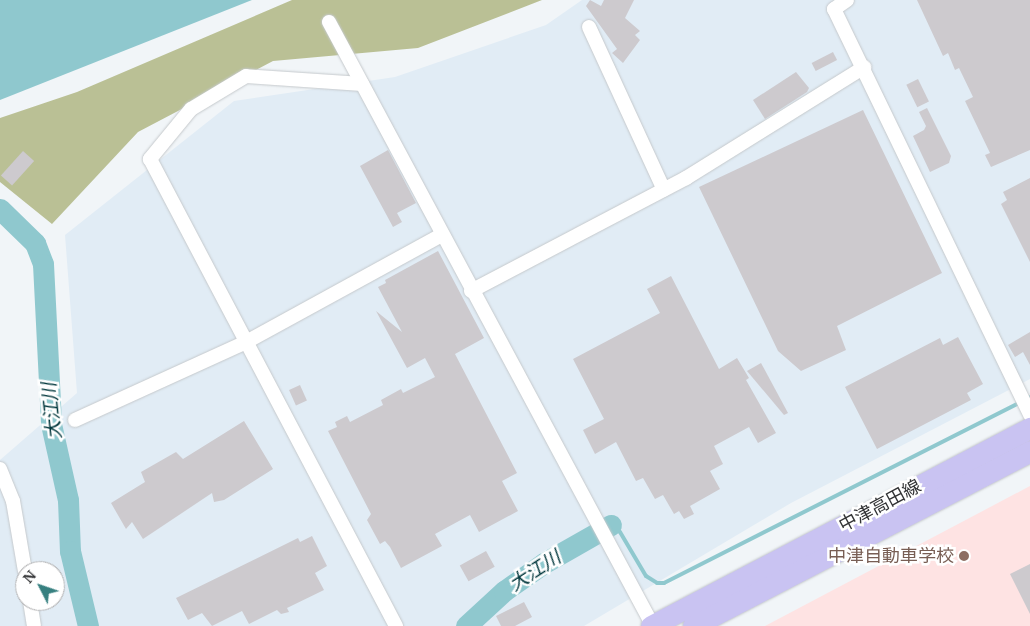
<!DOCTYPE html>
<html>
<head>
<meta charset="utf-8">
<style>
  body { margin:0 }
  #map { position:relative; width:1030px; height:626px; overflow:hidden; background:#f1f5f8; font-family:Merriweather,"Noto Sans JP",serif }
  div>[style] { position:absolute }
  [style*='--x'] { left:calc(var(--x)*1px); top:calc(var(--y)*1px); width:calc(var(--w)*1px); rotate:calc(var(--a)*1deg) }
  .built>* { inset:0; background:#e1ecf5 }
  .education>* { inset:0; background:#fee3e3 }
  .forest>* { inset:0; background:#bac095 }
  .water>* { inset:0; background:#8fc8ce }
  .stream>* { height:4px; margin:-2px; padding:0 2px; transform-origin:2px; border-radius:2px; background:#8fc8ce }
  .river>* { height:21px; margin:-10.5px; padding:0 10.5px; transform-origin:10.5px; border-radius:10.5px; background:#8fc8ce }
  .building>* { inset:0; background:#cdcace; transform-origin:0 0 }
  .roads { filter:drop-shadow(0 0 1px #c5c9cc) drop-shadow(0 0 1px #c5c9cc) }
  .minor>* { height:14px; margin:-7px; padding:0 7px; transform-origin:7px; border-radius:7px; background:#fff }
  .primary>* { height:21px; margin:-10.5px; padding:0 10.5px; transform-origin:10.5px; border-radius:10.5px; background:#c9c3f2 }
  .dots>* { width:14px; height:14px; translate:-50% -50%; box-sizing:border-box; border:2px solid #fff; border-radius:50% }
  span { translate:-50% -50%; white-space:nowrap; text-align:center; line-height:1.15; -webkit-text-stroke:5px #fff; paint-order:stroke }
  .street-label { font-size:18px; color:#323335 }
  .education-label { font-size:18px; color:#785e54 }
  .right { translate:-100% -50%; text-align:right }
  .water-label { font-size:19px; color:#00373c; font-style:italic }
  .north { position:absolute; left:15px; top:561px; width:50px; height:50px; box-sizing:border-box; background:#fff; border:1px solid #adadae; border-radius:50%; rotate:311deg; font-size:14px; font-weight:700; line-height:20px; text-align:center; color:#323335 }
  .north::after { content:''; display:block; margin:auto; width:18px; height:22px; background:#378080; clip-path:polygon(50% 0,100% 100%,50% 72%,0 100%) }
</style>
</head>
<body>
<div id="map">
  <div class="built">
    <div style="clip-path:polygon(evenodd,582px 0,1030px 0,1030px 379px,791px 503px,584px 626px,0 626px,0 460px,77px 393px,65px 235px,234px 101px,395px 77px,546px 25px,582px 0,25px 571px,55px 571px,55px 601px,25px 601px,25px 571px)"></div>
  </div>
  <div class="education">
    <div style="clip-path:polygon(1030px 486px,1030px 626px,765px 626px)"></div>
  </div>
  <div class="forest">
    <div style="clip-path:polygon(292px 0,542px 0,418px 48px,273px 61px,138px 132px,52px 224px,0 182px,0 118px,77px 92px)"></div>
  </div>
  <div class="water">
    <div style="clip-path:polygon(0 0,252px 0,0 100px)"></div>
  </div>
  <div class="stream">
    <div style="--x:611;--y:525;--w:11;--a:38"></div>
    <div style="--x:620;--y:532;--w:51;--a:59.4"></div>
    <div style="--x:646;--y:576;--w:13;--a:32"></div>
    <div style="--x:657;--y:583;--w:7;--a:0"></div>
    <div style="--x:664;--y:583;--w:411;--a:-26.9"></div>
  </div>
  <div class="river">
    <div style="--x:0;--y:209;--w:49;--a:44.2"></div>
    <div style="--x:35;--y:243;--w:22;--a:69"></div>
    <div style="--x:43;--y:264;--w:160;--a:87.1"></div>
    <div style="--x:51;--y:424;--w:78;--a:77.4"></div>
    <div style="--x:68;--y:500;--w:51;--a:87.8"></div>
    <div style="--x:70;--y:551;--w:77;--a:76.5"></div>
    <div style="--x:466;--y:626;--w:52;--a:-42.6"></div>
    <div style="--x:504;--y:591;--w:49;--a:-35"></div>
    <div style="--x:544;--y:563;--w:77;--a:-29.6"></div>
  </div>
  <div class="building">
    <div style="clip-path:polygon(590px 0,601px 6px,604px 0,634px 0,625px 18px,640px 31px,635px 35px,640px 40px,623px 63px,612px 53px,617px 49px,586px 6px)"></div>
    <div style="clip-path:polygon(917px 0,1030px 0,1030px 150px,991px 167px,985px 155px,990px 153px,965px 101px,973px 97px,959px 68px,955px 70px,948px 53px,943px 56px)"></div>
    <div style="left:833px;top:52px;width:9px;height:24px;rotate:63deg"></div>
    <div style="clip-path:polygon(796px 72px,809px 88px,807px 92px,765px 119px,753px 100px)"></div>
    <div style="left:918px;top:79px;width:25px;height:13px;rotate:64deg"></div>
    <div style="clip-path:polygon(927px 108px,951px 156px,949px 163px,930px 172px,913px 136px,924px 130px,926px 126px,919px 112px)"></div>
    <div style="clip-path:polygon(863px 110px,942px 273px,837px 326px,846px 350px,801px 371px,778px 351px,699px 187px)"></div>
    <div style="clip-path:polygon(388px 150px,416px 203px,397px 213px,402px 222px,393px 227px,360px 166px)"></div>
    <div style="left:23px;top:151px;width:15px;height:33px;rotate:42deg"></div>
    <div style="clip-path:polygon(1030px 178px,1030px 262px,1001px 204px,1007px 200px,1003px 192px)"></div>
    <div style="clip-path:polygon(438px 251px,484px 338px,455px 354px,517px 473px,502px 481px,518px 511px,479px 532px,470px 515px,435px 534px,442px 546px,401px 568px,390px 547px,385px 541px,380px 544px,367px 520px,371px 514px,328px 431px,337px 427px,335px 422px,347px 416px,350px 422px,383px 405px,381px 400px,401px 389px,403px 393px,435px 377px,425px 358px,407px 368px,376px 311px,402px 332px,378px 287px,386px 283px,385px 280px)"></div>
    <div style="clip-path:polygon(671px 276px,719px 369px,737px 358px,749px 378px,746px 380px,776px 433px,758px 443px,749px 427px,714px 446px,723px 464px,710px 471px,720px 489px,690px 506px,694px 514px,684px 519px,679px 511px,674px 514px,663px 495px,655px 499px,643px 478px,636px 481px,616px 442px,595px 454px,583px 430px,604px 419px,573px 359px,660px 313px,647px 289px)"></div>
    <div style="clip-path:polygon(1030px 332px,1030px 365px,1023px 352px,1015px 357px,1008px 345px)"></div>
    <div style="clip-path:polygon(958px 337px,983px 384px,967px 393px,971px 400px,877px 449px,845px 387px,940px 338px,943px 345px)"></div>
    <div style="clip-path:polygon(761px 363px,788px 413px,784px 415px,747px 371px)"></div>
    <div style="left:300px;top:385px;width:17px;height:12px;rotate:66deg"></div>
    <div style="clip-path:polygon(244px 421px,273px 469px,224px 500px,214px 502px,212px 493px,143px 539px,132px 522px,126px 529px,111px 503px,145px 482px,141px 472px,176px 452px,183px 459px)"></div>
    <div style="clip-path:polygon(312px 536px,327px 566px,315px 573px,324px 590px,287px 608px,289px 612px,281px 614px,277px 610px,249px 624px,242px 611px,212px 626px,202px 613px,188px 620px,176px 598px,298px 538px,300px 542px)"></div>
    <div style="left:486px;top:551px;width:18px;height:30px;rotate:61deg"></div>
    <div style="clip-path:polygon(1030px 564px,1030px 614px,1010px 574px)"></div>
    <div style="clip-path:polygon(524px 602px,532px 617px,515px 626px,501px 626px,496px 616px)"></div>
  </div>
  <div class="roads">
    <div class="minor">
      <div style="--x:847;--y:0;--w:16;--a:145"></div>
      <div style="--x:834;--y:9;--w:451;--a:64.2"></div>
      <div style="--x:329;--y:22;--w:685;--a:61.79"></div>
      <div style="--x:589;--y:27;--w:179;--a:65.3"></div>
      <div style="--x:362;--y:84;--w:116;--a:-176.1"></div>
      <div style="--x:246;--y:76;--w:64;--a:149"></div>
      <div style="--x:191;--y:109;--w:65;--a:129.4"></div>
      <div style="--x:150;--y:159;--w:528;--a:62.22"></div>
      <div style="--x:471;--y:291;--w:243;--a:-27.7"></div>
      <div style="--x:686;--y:178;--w:210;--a:-31.9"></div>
      <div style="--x:75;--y:420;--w:190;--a:-24.5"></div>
      <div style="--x:248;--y:341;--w:221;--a:-28.7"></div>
      <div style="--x:0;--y:469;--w:35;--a:68"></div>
      <div style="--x:13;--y:501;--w:71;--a:80.3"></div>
      <div style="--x:30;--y:601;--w:25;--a:81"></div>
    </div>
    <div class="primary">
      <div style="--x:651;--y:626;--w:428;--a:-27.6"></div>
      <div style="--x:693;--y:626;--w:380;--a:-27.4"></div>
    </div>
  </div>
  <div class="dots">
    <div style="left:964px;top:556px;background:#8d6e63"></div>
  </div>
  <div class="street-label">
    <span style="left:880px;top:506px;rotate:-28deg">中津高田線</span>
  </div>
  <div class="education-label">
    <span class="right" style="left:954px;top:556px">中津自動車学校</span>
  </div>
  <div class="water-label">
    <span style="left:52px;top:411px;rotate:-96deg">大江川</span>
    <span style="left:535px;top:571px;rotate:-33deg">大江川</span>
  </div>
  <div class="north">N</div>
</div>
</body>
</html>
